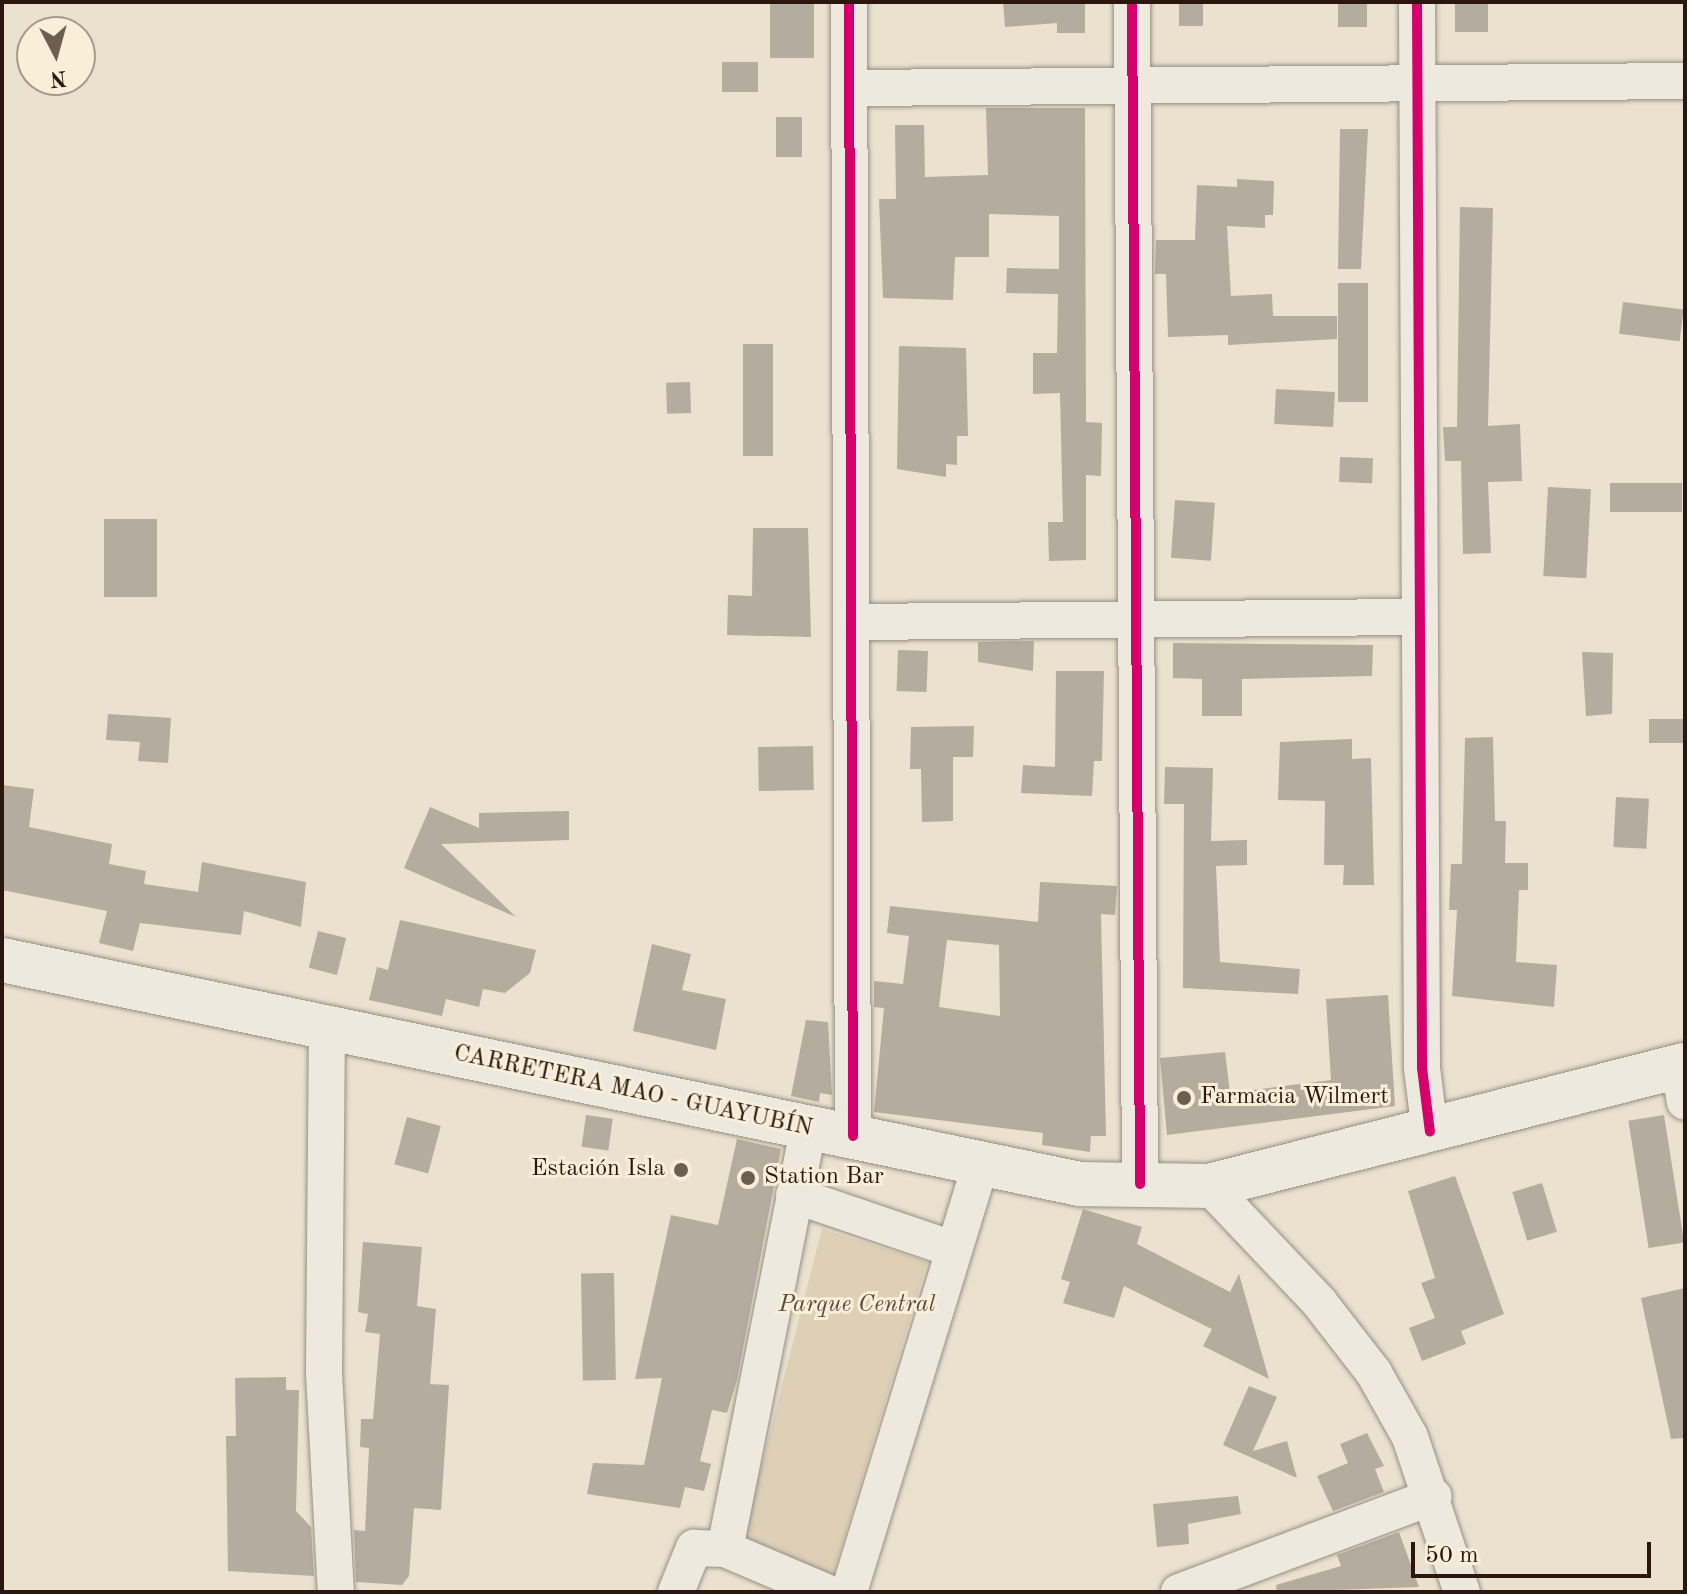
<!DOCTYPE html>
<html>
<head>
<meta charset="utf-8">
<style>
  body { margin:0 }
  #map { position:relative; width:1687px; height:1594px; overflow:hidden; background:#eae1ce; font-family:"Old Standard TT",serif }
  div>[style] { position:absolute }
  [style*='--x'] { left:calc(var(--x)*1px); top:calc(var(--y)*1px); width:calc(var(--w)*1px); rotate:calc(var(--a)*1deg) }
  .green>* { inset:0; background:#ddd0b7 }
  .building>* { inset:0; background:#b4ac9f; transform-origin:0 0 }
  .roads { filter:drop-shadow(0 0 2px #978f84) drop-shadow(0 0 2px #978f84) }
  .street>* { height:36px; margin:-18px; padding:0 18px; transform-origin:18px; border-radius:18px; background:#ede9df }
  .secondary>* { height:44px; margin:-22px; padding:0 22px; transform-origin:22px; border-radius:22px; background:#ede9df }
  .cycleway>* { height:10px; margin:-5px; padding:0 5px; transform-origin:5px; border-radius:5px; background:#d6006c }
  .dots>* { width:22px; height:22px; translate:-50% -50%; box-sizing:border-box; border:4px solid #f9eed7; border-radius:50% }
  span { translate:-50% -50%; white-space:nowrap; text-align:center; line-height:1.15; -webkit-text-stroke:6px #f9eed7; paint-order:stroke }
  .street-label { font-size:24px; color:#2b170f }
  .poi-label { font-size:24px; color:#2b170f }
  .left { translate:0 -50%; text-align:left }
  .right { translate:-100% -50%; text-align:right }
  .park-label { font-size:24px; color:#5d4a3c; font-style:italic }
  .frame { position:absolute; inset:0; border:4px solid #2b170f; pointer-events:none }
  .north { position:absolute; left:16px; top:16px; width:80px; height:80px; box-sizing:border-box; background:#f9eed7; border:2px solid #a79887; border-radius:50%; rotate:174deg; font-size:22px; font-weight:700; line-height:32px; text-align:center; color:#2b170f }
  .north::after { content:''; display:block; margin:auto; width:28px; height:36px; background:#6e5e52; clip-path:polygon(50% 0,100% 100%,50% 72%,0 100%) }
  .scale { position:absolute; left:1411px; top:1542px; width:240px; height:36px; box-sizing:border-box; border:4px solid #2b170f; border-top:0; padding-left:10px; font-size:24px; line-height:28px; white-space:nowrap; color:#2b170f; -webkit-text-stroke:6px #f9eed7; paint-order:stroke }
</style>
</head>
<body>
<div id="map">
  <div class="green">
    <div style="clip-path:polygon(822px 1229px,927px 1262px,832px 1578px,741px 1545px)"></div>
  </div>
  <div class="building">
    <div style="left:770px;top:2px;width:44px;height:56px"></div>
    <div style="clip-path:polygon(1003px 2px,1085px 2px,1085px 33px,1057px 33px,1057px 23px,1005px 27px)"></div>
    <div style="left:1179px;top:2px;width:24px;height:24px"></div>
    <div style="left:1338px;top:2px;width:29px;height:25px"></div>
    <div style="left:1455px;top:2px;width:33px;height:30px"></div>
    <div style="left:758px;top:62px;width:30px;height:36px;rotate:90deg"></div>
    <div style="clip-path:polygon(986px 108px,1085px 108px,1086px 422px,1102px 423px,1101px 476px,1086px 475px,1086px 560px,1049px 561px,1048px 522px,1063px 522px,1060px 393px,1033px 394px,1033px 353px,1057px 353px,1058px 294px,1006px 293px,1007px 268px,1059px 269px,1059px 216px,989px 214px,989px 257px,955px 257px,953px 300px,883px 298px,879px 199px,896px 199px,895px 125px,924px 125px,925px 177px,988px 175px)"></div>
    <div style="left:776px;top:117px;width:26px;height:40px"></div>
    <div style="clip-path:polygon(1340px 129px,1368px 129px,1361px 269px,1338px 269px)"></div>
    <div style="clip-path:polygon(1237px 179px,1274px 181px,1273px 215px,1265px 215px,1265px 228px,1227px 226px,1231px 296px,1272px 294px,1273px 316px,1337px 316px,1337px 339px,1228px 345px,1228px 335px,1168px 337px,1166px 274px,1155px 274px,1156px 240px,1195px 240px,1197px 185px,1237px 187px)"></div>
    <div style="clip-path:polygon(1460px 207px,1493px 208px,1488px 426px,1520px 424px,1522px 481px,1488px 482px,1491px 553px,1463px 554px,1461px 461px,1445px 461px,1443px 427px,1457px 427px)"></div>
    <div style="left:1338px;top:283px;width:30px;height:119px"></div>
    <div style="left:1623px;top:302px;width:61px;height:32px;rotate:7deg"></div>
    <div style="left:743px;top:344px;width:30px;height:112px"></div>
    <div style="clip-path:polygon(899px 346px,966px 348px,968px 436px,957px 436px,957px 465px,946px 464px,946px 477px,897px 469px)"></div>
    <div style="left:690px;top:382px;width:31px;height:24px;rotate:88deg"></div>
    <div style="left:1276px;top:389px;width:59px;height:35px;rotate:3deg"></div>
    <div style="left:1340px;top:457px;width:33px;height:25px;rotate:2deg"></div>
    <div style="left:1610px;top:483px;width:72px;height:29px"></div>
    <div style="left:1548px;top:487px;width:43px;height:89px;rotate:3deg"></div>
    <div style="left:1175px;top:500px;width:40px;height:58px;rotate:4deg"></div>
    <div style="left:104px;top:519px;width:53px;height:78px"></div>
    <div style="clip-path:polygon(753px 528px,808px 528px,811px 637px,727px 635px,728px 595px,752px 596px)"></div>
    <div style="clip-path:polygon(1034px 641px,1033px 671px,978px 662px,978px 642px)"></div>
    <div style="clip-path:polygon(1173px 643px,1373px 645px,1372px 676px,1242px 679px,1242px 716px,1202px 716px,1202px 679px,1173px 678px)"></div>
    <div style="left:898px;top:650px;width:30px;height:41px;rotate:2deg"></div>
    <div style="clip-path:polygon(1582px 652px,1613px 653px,1612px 714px,1586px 716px)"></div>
    <div style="clip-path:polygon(1056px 671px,1104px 671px,1102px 761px,1094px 761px,1092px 796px,1021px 793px,1023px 765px,1055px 767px)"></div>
    <div style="clip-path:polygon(108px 714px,171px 718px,168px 763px,138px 761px,140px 742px,106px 740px)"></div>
    <div style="left:1649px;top:719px;width:34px;height:24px"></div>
    <div style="clip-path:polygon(974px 726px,973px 757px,953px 757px,953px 821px,922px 822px,921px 769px,910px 769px,911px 727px)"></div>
    <div style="clip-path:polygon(1493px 737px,1495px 821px,1506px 821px,1505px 863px,1528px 863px,1528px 890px,1519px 890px,1516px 962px,1557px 965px,1554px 1007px,1452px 996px,1457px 910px,1449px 910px,1451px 864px,1462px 864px,1465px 738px)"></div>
    <div style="clip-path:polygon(1352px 739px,1352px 759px,1371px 758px,1374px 885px,1343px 885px,1344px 865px,1324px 865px,1325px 801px,1278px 800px,1280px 742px)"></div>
    <div style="left:813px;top:746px;width:44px;height:55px;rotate:89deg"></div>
    <div style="clip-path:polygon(1165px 767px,1213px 768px,1211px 841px,1247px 840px,1247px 865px,1216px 866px,1220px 962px,1300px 969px,1298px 994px,1183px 988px,1184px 804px,1164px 804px)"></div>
    <div style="clip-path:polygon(2px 785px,34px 789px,29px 827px,112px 844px,109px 864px,146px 871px,144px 884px,198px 892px,202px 862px,306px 882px,301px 927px,244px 911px,241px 935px,140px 923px,133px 951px,99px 943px,107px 911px,2px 890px)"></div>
    <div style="left:1616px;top:797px;width:33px;height:50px;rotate:3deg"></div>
    <div style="clip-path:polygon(430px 807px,479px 828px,479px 813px,569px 811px,569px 840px,441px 844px,516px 917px,404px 868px)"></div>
    <div style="clip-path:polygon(evenodd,1040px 882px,1117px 886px,1115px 915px,1101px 914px,1106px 1136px,1091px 1136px,1090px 1152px,1042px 1145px,1043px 1133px,874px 1112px,884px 1008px,874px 1007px,874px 981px,903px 984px,909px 936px,887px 933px,890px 906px,1038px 922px,1040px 882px,947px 940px,999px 945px,1000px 1016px,939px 1007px,947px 940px)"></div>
    <div style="clip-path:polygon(400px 920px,536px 950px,530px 973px,505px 993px,483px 989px,479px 1007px,446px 999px,442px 1016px,369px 1000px,377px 967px,388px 970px)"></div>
    <div style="left:318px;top:931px;width:29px;height:38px;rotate:14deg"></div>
    <div style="clip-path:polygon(652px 944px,691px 954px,682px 990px,726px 999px,716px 1050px,633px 1031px)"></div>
    <div style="clip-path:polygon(1388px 995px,1395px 1106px,1167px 1135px,1160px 1058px,1225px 1052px,1230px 1093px,1331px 1080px,1326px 999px)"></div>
    <div style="clip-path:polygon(806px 1020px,828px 1022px,832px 1095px,820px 1093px,819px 1102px,791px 1096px)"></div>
    <div style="left:586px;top:1115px;width:27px;height:32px;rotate:8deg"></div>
    <div style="left:1664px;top:1115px;width:129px;height:36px;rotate:81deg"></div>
    <div style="left:407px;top:1117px;width:35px;height:49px;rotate:15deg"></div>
    <div style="clip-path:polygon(737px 1139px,781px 1149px,737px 1380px,727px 1413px,712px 1410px,700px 1461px,711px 1464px,704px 1491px,685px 1487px,680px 1508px,587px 1494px,593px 1463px,644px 1465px,662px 1378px,635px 1379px,671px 1215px,718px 1225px)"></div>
    <div style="clip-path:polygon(1455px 1176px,1504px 1314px,1461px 1331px,1466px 1344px,1422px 1361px,1409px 1328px,1435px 1318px,1421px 1283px,1435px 1278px,1408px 1191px)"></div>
    <div style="left:1542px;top:1183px;width:51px;height:31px;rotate:73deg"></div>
    <div style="clip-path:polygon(1083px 1209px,1142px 1227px,1137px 1244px,1230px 1292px,1239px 1274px,1269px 1379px,1203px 1346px,1212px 1329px,1124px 1286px,1114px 1318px,1063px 1303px,1070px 1282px,1061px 1279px)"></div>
    <div style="clip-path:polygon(363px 1242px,422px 1247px,417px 1306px,436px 1309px,430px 1384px,449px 1385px,441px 1510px,414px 1508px,409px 1576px,402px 1585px,356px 1582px,354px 1530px,365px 1531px,369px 1448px,360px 1447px,361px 1419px,373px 1419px,380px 1334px,365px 1332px,368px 1314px,358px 1312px)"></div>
    <div style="left:614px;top:1273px;width:107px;height:33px;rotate:89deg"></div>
    <div style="clip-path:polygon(1685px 1288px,1685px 1438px,1671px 1439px,1641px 1298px)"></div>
    <div style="clip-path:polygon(286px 1377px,286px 1390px,299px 1390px,296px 1511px,311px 1527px,314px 1576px,228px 1571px,226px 1436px,236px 1436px,235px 1378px)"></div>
    <div style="clip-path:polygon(1249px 1386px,1277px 1397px,1253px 1451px,1287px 1441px,1297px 1478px,1223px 1445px)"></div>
    <div style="clip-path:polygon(1367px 1433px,1384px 1466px,1375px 1469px,1384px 1492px,1333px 1511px,1317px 1476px,1348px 1463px,1340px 1444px)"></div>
    <div style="clip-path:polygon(1238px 1496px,1241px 1514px,1188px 1524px,1189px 1544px,1157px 1547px,1153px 1504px)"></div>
    <div style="clip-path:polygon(1399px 1532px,1419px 1587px,1277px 1592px,1276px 1585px,1341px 1566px,1337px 1555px)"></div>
  </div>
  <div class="roads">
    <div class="street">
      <div style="--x:849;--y:2;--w:1134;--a:89.8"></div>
      <div style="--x:1132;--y:2;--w:1182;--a:89.61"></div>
      <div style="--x:1417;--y:2;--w:1066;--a:89.73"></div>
      <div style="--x:1422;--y:1068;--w:64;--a:82.9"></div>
      <div style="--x:853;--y:88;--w:832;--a:-0.48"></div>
      <div style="--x:852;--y:622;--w:566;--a:-0.51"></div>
      <div style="--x:327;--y:1024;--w:349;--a:90.5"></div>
      <div style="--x:324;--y:1373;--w:219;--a:86.9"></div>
      <div style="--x:1679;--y:1065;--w:37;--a:81"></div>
      <div style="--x:1209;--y:1186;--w:160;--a:46.5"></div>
      <div style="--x:1319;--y:1302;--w:90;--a:52.2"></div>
      <div style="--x:1374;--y:1373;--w:73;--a:60.6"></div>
      <div style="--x:1410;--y:1437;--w:163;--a:71.5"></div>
      <div style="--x:794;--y:1195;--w:165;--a:18.8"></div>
      <div style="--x:725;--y:1549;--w:424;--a:-78.8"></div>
      <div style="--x:676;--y:1592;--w:48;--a:-67.8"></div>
      <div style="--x:694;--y:1548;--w:31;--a:2"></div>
      <div style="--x:725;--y:1549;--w:110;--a:23.1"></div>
      <div style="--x:849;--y:1592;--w:446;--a:-72.9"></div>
      <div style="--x:1179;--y:1592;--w:272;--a:-20.6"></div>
    </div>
    <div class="secondary">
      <div style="--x:2;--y:960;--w:1101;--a:11.74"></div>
      <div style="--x:1080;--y:1184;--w:129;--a:0.9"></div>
      <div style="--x:1209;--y:1186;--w:491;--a:-14.3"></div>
    </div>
  </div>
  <div class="cycleway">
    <div style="--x:849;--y:2;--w:1134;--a:89.8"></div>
    <div style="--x:1132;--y:2;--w:1182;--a:89.61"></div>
    <div style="--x:1417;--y:2;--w:1066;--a:89.73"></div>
    <div style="--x:1422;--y:1068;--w:64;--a:82.9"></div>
  </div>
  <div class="dots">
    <div style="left:1184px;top:1098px;background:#6e5e52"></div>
    <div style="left:681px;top:1170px;background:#6e5e52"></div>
    <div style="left:748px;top:1178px;background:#6e5e52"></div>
  </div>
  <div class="street-label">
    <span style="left:633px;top:1092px;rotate:12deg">CARRETERA MAO - GUAYUBÍN</span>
  </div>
  <div class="poi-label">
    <span class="left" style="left:1200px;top:1098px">Farmacia Wilmert</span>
    <span class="right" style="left:665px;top:1170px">Estación Isla</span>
    <span class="left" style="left:764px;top:1178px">Station Bar</span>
  </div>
  <div class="park-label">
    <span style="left:857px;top:1306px">Parque Central</span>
  </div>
  <div class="frame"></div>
  <div class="north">N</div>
  <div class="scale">50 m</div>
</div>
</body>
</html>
